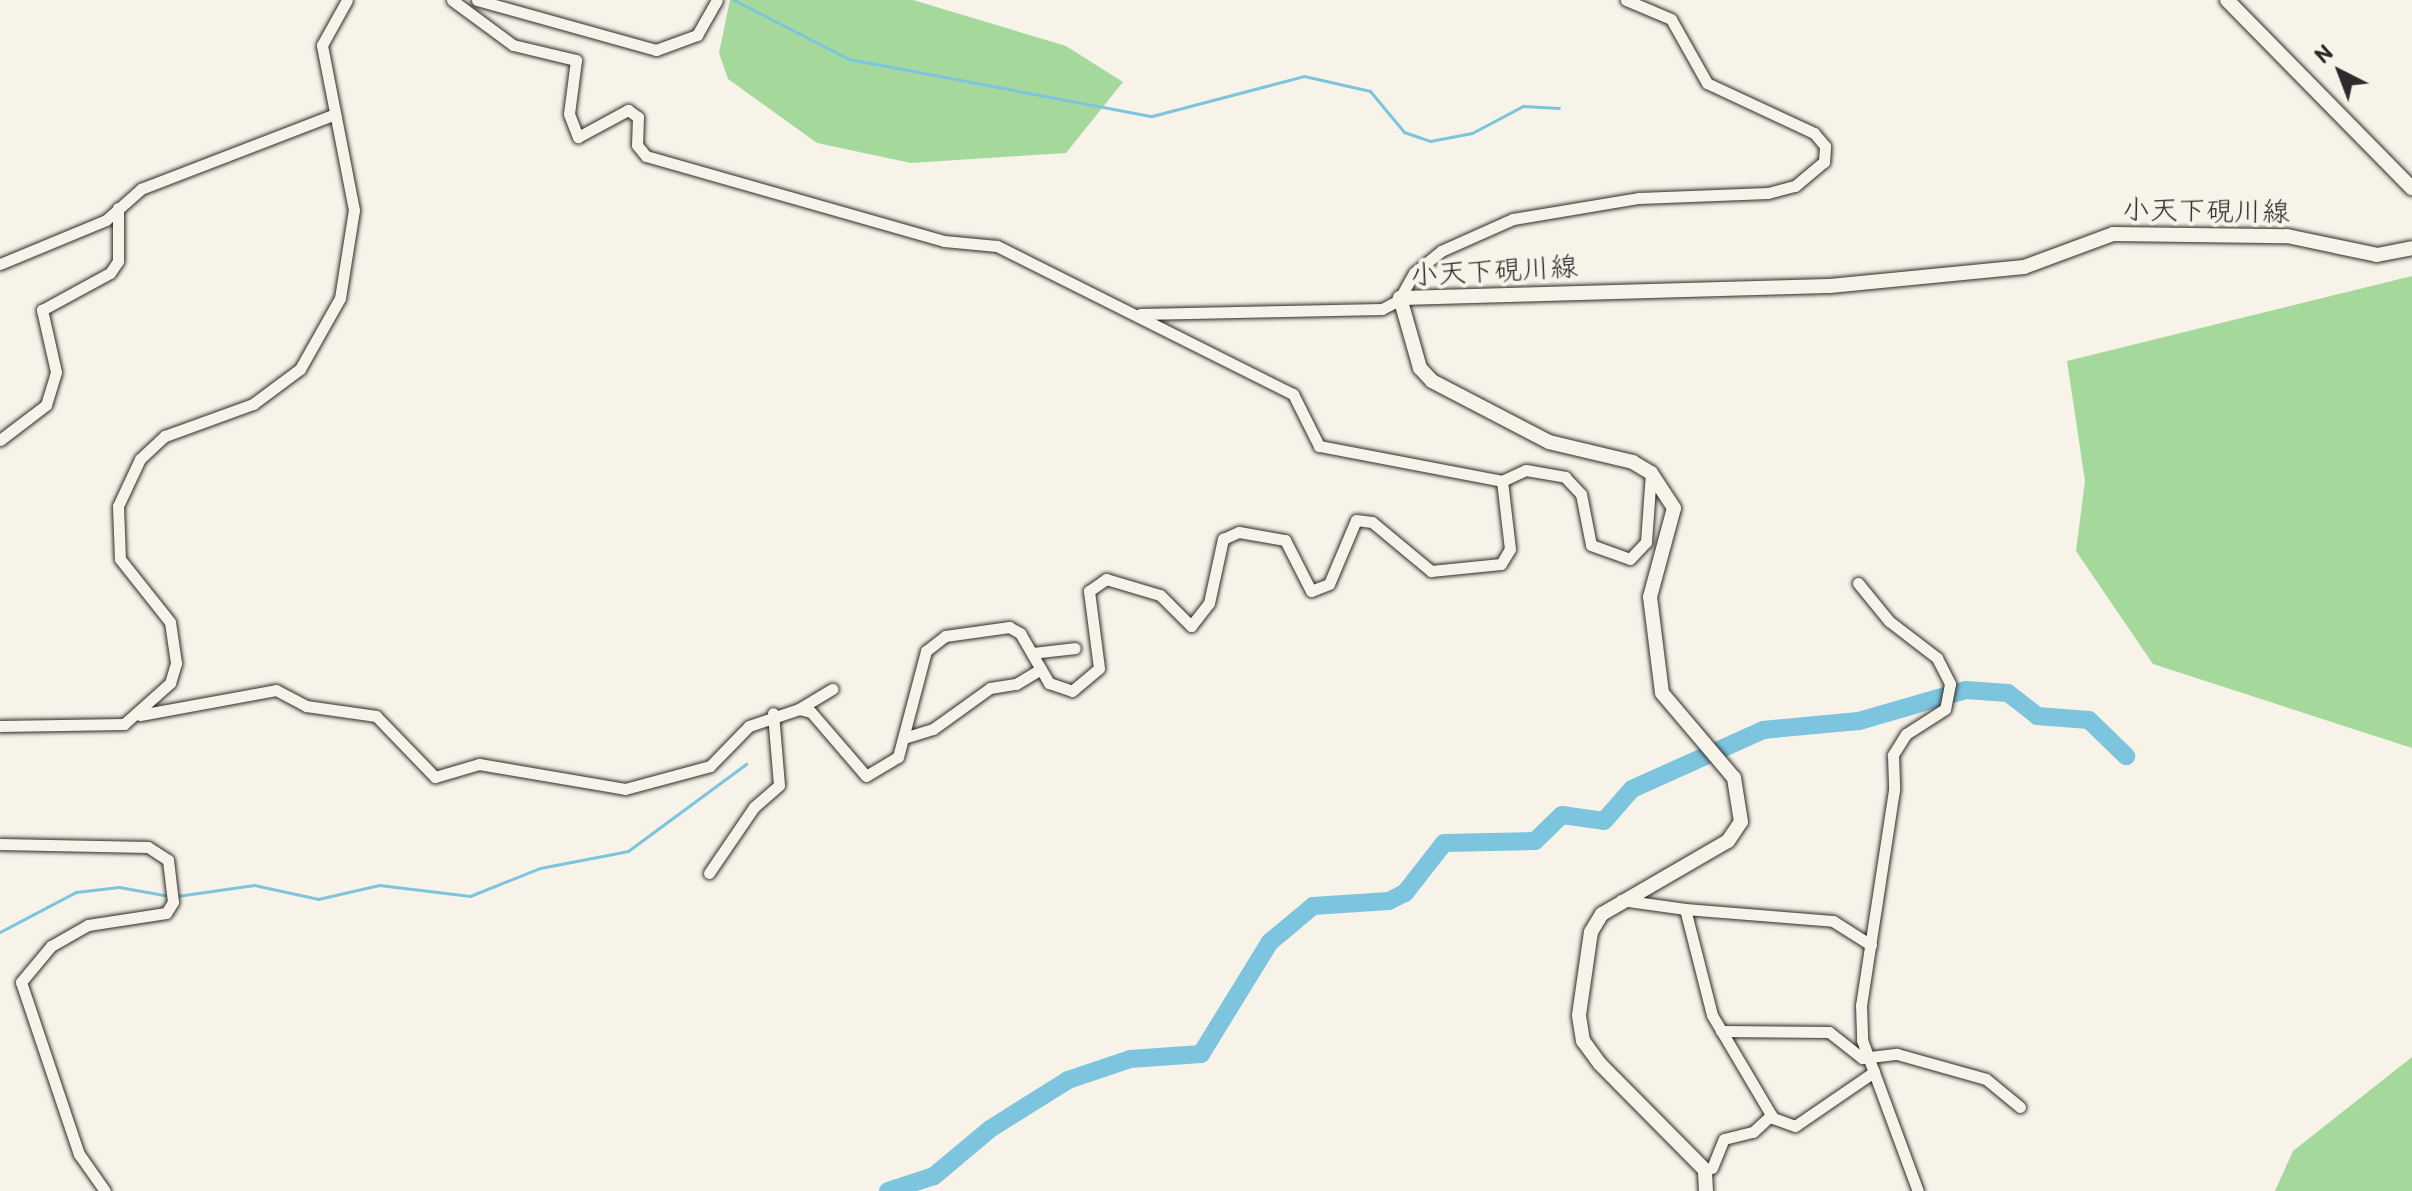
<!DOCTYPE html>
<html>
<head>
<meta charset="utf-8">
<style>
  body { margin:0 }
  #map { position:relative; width:2412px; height:1191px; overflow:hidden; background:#f7f3e8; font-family:Itim,"Klee One",sans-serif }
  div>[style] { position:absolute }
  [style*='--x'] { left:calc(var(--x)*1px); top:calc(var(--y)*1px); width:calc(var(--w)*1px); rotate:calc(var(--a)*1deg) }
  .green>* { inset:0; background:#a5d99c }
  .stream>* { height:3px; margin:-1.5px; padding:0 1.5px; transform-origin:1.5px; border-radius:1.5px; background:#7dc4de }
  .river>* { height:18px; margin:-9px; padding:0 9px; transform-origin:9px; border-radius:9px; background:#7dc4de }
  .roads { filter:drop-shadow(0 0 2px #2b2b2b) drop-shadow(0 0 2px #2b2b2b) }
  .minor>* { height:11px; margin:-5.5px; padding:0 5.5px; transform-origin:5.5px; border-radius:5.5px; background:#f7f3e8 }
  .major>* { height:14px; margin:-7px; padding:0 7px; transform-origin:7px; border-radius:7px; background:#f7f3e8 }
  span { translate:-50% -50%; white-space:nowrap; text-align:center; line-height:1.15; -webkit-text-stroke:8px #f7f3e8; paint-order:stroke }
  .street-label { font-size:28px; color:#2b2b2b }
  .north { position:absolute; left:2300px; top:32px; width:80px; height:80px; -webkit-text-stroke:6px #f7f3e8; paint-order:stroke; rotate:318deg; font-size:22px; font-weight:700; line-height:32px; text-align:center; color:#2b2b2b }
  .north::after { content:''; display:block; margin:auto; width:28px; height:36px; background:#2b2b2b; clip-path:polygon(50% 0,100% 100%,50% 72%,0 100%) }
</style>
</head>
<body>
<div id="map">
  <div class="green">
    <div style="clip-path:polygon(730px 0,913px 0,1066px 46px,1123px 82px,1066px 153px,911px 163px,817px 143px,728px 79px,719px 53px)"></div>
    <div style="clip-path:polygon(2412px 276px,2412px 748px,2153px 664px,2076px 551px,2085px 481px,2067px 361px)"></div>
    <div style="clip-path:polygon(2412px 1057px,2412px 1191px,2275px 1191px,2293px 1151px)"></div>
  </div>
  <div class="stream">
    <div style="--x:734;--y:0;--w:129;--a:27.2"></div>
    <div style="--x:849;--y:59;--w:308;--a:10.7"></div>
    <div style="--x:1152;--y:116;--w:157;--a:-14.7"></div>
    <div style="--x:1304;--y:76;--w:68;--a:12.8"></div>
    <div style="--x:1370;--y:91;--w:53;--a:50.3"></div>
    <div style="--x:1404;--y:132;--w:28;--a:19"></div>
    <div style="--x:1430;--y:141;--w:43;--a:-10.8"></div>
    <div style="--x:1472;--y:133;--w:58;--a:-27.9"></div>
    <div style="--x:1523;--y:106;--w:36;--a:3"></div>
    <div style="--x:177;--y:896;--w:78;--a:-8.1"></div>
    <div style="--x:254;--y:885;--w:66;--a:12.3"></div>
    <div style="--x:318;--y:899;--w:63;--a:-12.9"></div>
    <div style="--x:379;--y:885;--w:92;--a:6.9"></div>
    <div style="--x:470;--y:896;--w:75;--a:-21.8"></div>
    <div style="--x:540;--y:868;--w:90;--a:-10.9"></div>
    <div style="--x:628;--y:851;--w:147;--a:-36.4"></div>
    <div style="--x:0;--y:932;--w:86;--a:-27.8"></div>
    <div style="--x:76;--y:892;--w:43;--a:-6.6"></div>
    <div style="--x:119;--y:887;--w:51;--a:10.2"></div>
  </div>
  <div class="river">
    <div style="--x:888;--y:1191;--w:48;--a:-18.1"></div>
    <div style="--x:934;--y:1176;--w:73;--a:-40"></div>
    <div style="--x:990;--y:1129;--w:92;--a:-32.1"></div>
    <div style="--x:1068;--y:1080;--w:65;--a:-18.7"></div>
    <div style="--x:1130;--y:1059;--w:71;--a:-4"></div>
    <div style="--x:1201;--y:1054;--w:132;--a:-58.4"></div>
    <div style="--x:1270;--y:942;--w:56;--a:-39.9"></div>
    <div style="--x:1313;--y:906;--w:76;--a:-3.8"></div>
    <div style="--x:1389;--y:901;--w:18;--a:-27"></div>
    <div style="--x:1405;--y:893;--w:63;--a:-52"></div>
    <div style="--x:1444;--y:843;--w:91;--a:-1.3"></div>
    <div style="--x:1535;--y:841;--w:37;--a:-44"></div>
    <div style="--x:1562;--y:815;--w:42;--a:8.1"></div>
    <div style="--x:1604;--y:821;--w:43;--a:-48.8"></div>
    <div style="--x:1632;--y:789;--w:144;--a:-24.2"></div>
    <div style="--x:1763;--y:730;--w:96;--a:-5.4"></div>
    <div style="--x:1859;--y:721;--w:111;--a:-16.2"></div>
    <div style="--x:1966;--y:690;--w:42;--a:4.1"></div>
    <div style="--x:2008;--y:693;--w:37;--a:38"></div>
    <div style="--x:2037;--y:716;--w:52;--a:4.4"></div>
    <div style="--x:2089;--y:720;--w:52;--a:44.2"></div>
  </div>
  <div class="roads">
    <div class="minor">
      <div style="--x:452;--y:0;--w:76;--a:36.4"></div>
      <div style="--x:513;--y:45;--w:65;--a:13.4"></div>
      <div style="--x:576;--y:60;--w:54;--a:97.4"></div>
      <div style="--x:569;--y:114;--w:25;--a:69"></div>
      <div style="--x:578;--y:137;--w:57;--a:-28.4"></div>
      <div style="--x:628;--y:110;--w:12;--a:35"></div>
      <div style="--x:638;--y:117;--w:28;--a:92"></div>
      <div style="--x:637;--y:145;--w:14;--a:51"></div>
      <div style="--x:646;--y:156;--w:310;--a:15.9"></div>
      <div style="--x:944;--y:241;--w:53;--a:5.4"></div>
      <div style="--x:997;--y:246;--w:331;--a:26.6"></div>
      <div style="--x:1293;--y:394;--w:58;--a:63.4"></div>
      <div style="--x:1319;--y:446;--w:186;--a:10.8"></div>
      <div style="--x:477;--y:0;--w:186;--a:15.6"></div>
      <div style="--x:656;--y:50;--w:44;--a:-20.1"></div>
      <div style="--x:697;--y:35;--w:40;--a:-60.3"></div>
      <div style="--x:0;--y:264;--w:115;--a:-22.5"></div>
      <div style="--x:106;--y:220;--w:47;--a:-41.5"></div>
      <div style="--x:141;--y:189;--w:208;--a:-21.1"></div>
      <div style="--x:1400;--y:298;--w:29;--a:-61"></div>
      <div style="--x:1414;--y:273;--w:35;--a:-39"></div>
      <div style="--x:1441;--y:251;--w:79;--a:-24"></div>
      <div style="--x:1513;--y:219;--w:128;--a:-9.5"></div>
      <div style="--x:1639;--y:198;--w:129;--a:-2.2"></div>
      <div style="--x:1768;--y:193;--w:28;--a:-15"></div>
      <div style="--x:1795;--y:186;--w:38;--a:-40"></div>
      <div style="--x:1824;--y:162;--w:16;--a:-86"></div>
      <div style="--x:1825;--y:146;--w:17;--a:-130"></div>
      <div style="--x:1814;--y:133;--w:118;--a:-155"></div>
      <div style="--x:1707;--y:83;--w:73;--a:-119.4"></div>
      <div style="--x:1671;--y:19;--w:49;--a:-157.1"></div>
      <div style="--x:1140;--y:314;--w:242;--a:-1.2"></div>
      <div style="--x:1382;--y:309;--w:19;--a:-28"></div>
      <div style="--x:0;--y:440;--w:58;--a:-37.3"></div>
      <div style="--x:46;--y:405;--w:34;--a:-73"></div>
      <div style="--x:56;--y:372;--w:64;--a:-102.7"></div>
      <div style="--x:42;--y:310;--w:77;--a:-28.6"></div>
      <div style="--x:110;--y:273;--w:14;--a:-56"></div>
      <div style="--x:118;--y:261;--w:53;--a:-90"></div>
      <div style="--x:1858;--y:583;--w:49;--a:50.8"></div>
      <div style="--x:1889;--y:621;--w:61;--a:37.6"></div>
      <div style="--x:1937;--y:658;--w:29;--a:63"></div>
      <div style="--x:1950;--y:684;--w:25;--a:101"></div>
      <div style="--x:1945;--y:709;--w:46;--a:147.3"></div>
      <div style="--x:1906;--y:734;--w:25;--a:122"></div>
      <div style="--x:1893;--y:755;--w:35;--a:88"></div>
      <div style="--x:1894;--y:790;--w:218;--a:98.7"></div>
      <div style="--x:1861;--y:1005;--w:35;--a:88"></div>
      <div style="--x:1862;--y:1040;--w:161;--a:69.7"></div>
      <div style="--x:1032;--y:653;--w:43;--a:-6.6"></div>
      <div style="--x:799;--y:709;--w:39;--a:-31"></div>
      <div style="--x:140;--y:715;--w:138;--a:-10.4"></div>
      <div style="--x:276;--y:690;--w:34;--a:28"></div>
      <div style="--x:306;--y:706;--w:71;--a:8.1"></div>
      <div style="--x:376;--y:716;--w:85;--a:46"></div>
      <div style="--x:435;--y:777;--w:46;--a:-16.5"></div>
      <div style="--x:479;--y:764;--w:148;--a:9.7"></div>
      <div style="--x:625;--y:789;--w:88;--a:-15.1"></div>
      <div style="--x:710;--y:766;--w:56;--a:-45.7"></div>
      <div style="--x:749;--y:726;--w:53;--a:-18.8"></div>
      <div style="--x:799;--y:709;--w:12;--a:14"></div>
      <div style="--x:811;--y:712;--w:84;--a:49.3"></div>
      <div style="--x:866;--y:776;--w:37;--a:-31"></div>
      <div style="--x:898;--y:757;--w:110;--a:-75.2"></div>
      <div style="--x:926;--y:651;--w:24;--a:-38"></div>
      <div style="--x:945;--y:636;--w:65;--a:-8"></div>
      <div style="--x:1009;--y:627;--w:13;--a:29"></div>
      <div style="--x:1020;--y:633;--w:58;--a:59.9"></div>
      <div style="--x:1049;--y:683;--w:24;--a:19"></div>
      <div style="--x:1072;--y:691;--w:35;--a:-40"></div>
      <div style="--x:1099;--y:668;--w:78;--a:-97.4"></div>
      <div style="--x:1089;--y:591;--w:21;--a:-35"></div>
      <div style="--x:1106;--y:579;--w:56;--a:16.5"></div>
      <div style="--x:1160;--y:595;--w:44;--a:45"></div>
      <div style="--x:1191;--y:626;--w:29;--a:-52"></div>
      <div style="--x:1209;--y:603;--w:66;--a:-77.7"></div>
      <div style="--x:1223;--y:539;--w:17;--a:-24"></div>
      <div style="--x:1239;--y:532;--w:47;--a:9.9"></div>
      <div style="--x:1285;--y:540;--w:57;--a:63"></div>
      <div style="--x:1311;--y:591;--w:19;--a:-21"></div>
      <div style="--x:1329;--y:584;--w:69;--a:-67.1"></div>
      <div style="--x:1356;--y:520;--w:16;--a:7"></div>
      <div style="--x:1372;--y:522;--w:77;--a:39.7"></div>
      <div style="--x:1431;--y:571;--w:70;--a:-5.7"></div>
      <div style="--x:1501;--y:564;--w:17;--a:-59"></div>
      <div style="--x:1510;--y:549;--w:68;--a:-96.7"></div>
      <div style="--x:1502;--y:481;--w:26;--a:-25"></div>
      <div style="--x:1526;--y:470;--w:40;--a:10"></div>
      <div style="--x:1565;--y:477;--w:23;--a:47"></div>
      <div style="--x:1581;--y:494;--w:52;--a:78.9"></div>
      <div style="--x:1591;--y:545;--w:41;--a:19.7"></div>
      <div style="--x:1630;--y:559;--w:23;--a:-47"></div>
      <div style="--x:1646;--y:542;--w:69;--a:-85.9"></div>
      <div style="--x:0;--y:726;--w:124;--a:-0.9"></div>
      <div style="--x:124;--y:724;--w:62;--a:-41.7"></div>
      <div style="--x:170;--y:683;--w:21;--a:-73"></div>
      <div style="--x:176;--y:663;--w:41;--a:-98.3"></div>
      <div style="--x:170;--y:622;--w:80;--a:-128.4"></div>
      <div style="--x:120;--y:559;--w:53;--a:-92.2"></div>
      <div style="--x:118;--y:506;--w:52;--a:-64.9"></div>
      <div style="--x:140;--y:459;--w:34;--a:-43"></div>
      <div style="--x:165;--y:436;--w:94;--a:-20"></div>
      <div style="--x:253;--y:404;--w:59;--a:-36.7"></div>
      <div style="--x:300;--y:369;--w:81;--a:-60.6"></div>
      <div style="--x:340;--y:298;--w:89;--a:-81"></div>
      <div style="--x:354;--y:210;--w:168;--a:-101"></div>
      <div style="--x:322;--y:45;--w:51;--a:-60.9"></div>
      <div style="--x:907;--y:737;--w:27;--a:-17"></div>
      <div style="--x:933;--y:729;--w:70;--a:-35.7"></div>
      <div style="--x:990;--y:688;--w:26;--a:-9"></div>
      <div style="--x:1016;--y:684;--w:29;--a:-31"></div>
      <div style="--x:0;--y:844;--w:148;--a:1.2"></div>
      <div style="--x:148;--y:847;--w:24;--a:33"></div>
      <div style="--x:168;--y:860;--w:42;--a:83.2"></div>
      <div style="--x:173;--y:902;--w:13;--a:122"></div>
      <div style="--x:166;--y:913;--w:79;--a:171.3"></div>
      <div style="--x:88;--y:925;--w:43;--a:150.4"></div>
      <div style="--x:51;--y:946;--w:47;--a:129.8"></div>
      <div style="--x:21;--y:982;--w:182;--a:71.4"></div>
      <div style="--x:79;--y:1154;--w:45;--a:54.9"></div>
      <div style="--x:709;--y:873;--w:80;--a:-55.7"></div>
      <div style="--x:754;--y:807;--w:33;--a:-41"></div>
      <div style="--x:779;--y:785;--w:72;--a:-94.8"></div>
      <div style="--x:1621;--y:900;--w:65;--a:8"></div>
      <div style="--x:1685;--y:909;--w:109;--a:75.7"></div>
      <div style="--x:1712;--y:1015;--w:120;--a:59.4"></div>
      <div style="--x:1773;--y:1118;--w:23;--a:20"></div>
      <div style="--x:1795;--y:1126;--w:96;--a:-34.4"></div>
      <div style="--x:1685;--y:909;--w:148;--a:4.6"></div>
      <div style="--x:1833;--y:921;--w:45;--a:32.3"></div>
      <div style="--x:1721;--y:1031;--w:108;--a:0.5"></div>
      <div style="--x:1829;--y:1032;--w:42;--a:38.2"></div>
      <div style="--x:1862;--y:1058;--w:35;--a:-7"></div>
      <div style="--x:1897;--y:1054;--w:92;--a:15.7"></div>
      <div style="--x:1986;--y:1079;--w:44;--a:39.5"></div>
      <div style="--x:1712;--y:1168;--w:31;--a:-68"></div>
      <div style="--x:1724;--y:1139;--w:30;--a:-14"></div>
      <div style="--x:1753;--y:1132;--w:25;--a:-43"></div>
    </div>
    <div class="major">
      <div style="--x:2227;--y:0;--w:264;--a:45.5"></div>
      <div style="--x:1706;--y:1191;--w:21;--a:-93"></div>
      <div style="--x:1705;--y:1170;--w:149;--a:-134.7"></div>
      <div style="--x:1600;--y:1064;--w:29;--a:-126"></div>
      <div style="--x:1583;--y:1041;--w:26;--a:-99"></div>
      <div style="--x:1579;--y:1015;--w:84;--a:-81.8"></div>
      <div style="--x:1591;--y:932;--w:21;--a:-59"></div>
      <div style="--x:1602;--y:914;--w:146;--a:-30.1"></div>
      <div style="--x:1728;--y:841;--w:23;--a:-56"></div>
      <div style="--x:1741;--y:822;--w:45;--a:-99"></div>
      <div style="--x:1734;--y:778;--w:111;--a:-130.3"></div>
      <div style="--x:1662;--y:693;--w:97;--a:-97.1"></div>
      <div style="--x:1650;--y:597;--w:92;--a:-74.9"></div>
      <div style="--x:1674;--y:508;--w:42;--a:-123.3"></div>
      <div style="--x:1651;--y:473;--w:21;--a:-149"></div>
      <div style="--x:1633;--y:462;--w:86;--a:-166.6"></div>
      <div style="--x:1549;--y:442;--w:132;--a:-152.5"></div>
      <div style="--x:1432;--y:381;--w:18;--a:-133"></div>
      <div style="--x:1420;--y:368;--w:73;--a:-105.9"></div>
      <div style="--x:1400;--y:298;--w:430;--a:-1.6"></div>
      <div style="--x:1830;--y:286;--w:195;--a:-5.6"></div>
      <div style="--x:2024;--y:267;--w:95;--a:-20.3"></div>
      <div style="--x:2113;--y:234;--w:174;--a:0.7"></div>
      <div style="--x:2287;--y:236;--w:92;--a:11.9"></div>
      <div style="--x:2377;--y:255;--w:36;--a:-11"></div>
    </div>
  </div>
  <div class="street-label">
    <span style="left:2206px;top:210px;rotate:1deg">小天下硯川線</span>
    <span style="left:1494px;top:270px;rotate:-3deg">小天下硯川線</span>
  </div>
  <div class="north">N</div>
</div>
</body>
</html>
